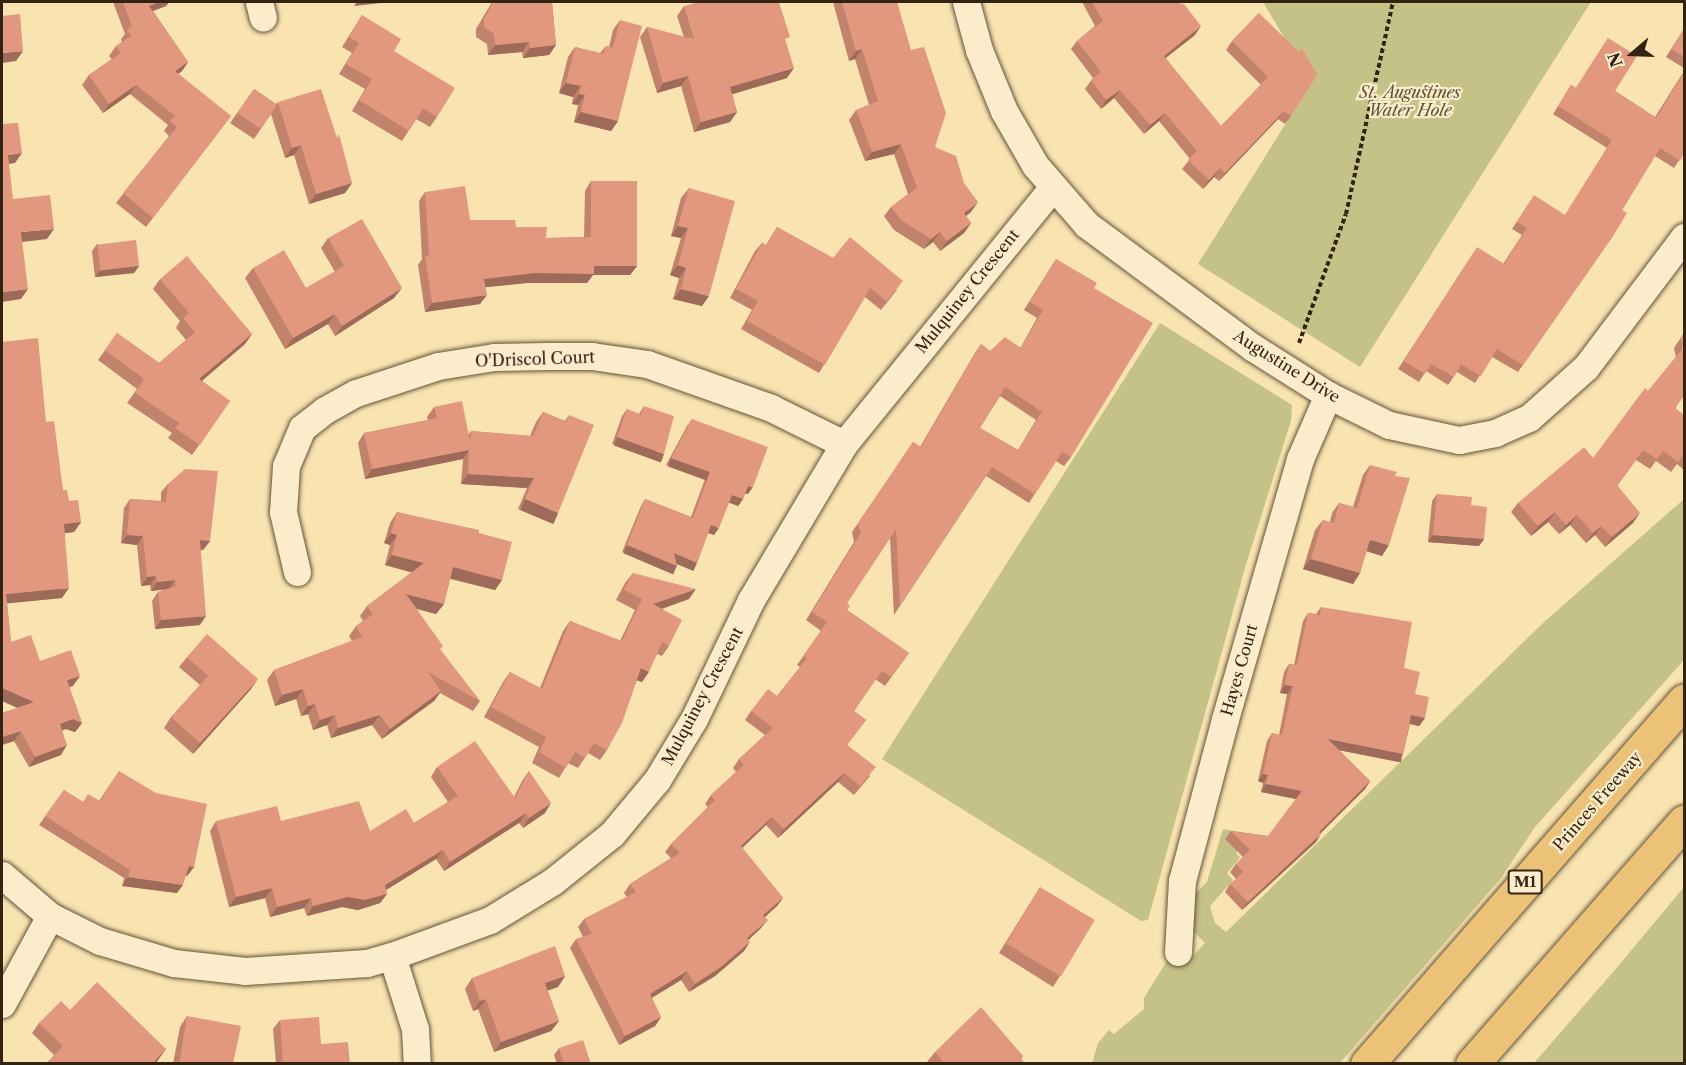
<!DOCTYPE html>
<html>
<head>
<meta charset="utf-8">
<style>
  body { margin:0 }
  #map { position:relative; width:1686px; height:1065px; overflow:hidden; background:#f9e4b1; font-family:"Libre Caslon Text",serif }
  div>[style] { position:absolute }
  [style*='--x'] { left:calc(var(--x)*1px); top:calc(var(--y)*1px); width:calc(var(--w)*1px); rotate:calc(var(--a)*1deg) }
  .green>* { inset:0; background:#c4c287 }
  .path>* { height:4px; margin-top:-2px; transform-origin:0; background:repeating-linear-gradient(90deg,#332312 0 4.5px,transparent 0 7.5px) }
  .roads { filter:drop-shadow(0 0 2px #64533a) drop-shadow(0 0 2px #64533a) }
  .minor>* { height:27px; margin:-13.5px; padding:0 13.5px; transform-origin:13.5px; border-radius:13.5px; background:#fbedcc }
  .motorway>* { height:33px; margin:-16.5px; padding:0 16.5px; transform-origin:16.5px; border-radius:16.5px; background:#ecc278 }
  .wall>* { inset:0; background:#c2836d }
  .shaded-wall>* { inset:0; background:#9e6a59; transform-origin:0 0 }
  .building>* { inset:0; background:#e1987f; transform-origin:0 0 }
  span { translate:-50% -50%; white-space:nowrap; text-align:center; line-height:1.15; -webkit-text-stroke:4.5px #fbedcc; paint-order:stroke }
  .shield-label span { padding:2px 4px; background:#fbedcc; border:2px solid; border-radius:4px; -webkit-text-stroke-width:0 }
  .shield-label { font-size:15px; color:#332312; font-weight:700 }
  .park-label { font-size:16px; color:#5e5335; font-style:italic }
  .street-label { font-size:16px; color:#332312 }
  .frame { position:absolute; inset:0; border:3px solid #332312; pointer-events:none }
  .north { position:absolute; left:1602px; top:24px; width:60px; height:60px; -webkit-text-stroke:4px #fbedcc; paint-order:stroke; rotate:251deg; font-size:16px; font-weight:700; line-height:24px; text-align:center; color:#332312 }
  .north::after { content:''; display:block; margin:auto; width:21px; height:27px; background:#332312; clip-path:polygon(50% 0,100% 100%,50% 72%,0 100%) }
</style>
</head>
<body>
<div id="map">
  <div class="green">
    <div style="clip-path:polygon(1263px 2px,1591px 2px,1360px 367px,1198px 264px,1311px 83px)"></div>
    <div style="clip-path:polygon(1160px 323px,1292px 405px,1291px 421px,1245px 568px,1148px 920px,1141px 921px,882px 759px)"></div>
    <div style="clip-path:polygon(1684px 499px,1684px 660px,1535px 827px,1501px 878px,1340px 1063px,1092px 1064px,1098px 1043px,1109px 1030px,1114px 1034px,1144px 1009px,1144px 998px,1168px 959px,1190px 959px,1205px 943px,1191px 929px,1186px 903px,1207px 882px,1223px 829px,1252px 834px,1236px 853px,1240px 858px,1227px 873px,1233px 880px,1210px 906px,1215px 923px,1226px 932px,1543px 623px)"></div>
    <div style="clip-path:polygon(1684px 887px,1684px 1063px,1534px 1063px,1614px 971px)"></div>
  </div>
  <div class="path">
    <div style="--x:1299;--y:343;--w:137;--a:-70"></div>
    <div style="--x:1346;--y:214;--w:217;--a:-77.5"></div>
  </div>
  <div class="roads">
    <div class="minor">
      <div style="--x:259;--y:2;--w:16;--a:76"></div>
      <div style="--x:966;--y:2;--w:50;--a:74.8"></div>
      <div style="--x:979;--y:50;--w:66;--a:67.7"></div>
      <div style="--x:1004;--y:111;--w:62;--a:60.1"></div>
      <div style="--x:1035;--y:165;--w:79;--a:49.1"></div>
      <div style="--x:1087;--y:225;--w:205;--a:36.5"></div>
      <div style="--x:1252;--y:347;--w:90;--a:32.3"></div>
      <div style="--x:1328;--y:395;--w:68;--a:26.2"></div>
      <div style="--x:1389;--y:425;--w:72;--a:12.1"></div>
      <div style="--x:1459;--y:440;--w:37;--a:-11"></div>
      <div style="--x:1495;--y:433;--w:37;--a:-24"></div>
      <div style="--x:1529;--y:418;--w:76;--a:-41.8"></div>
      <div style="--x:1586;--y:367;--w:163;--a:-53"></div>
      <div style="--x:297;--y:572;--w:62;--a:-103.1"></div>
      <div style="--x:283;--y:512;--w:46;--a:-86.3"></div>
      <div style="--x:286;--y:466;--w:41;--a:-67.2"></div>
      <div style="--x:302;--y:428;--w:29;--a:-38"></div>
      <div style="--x:325;--y:410;--w:35;--a:-29"></div>
      <div style="--x:356;--y:393;--w:86;--a:-18.2"></div>
      <div style="--x:438;--y:366;--w:57;--a:-9.1"></div>
      <div style="--x:494;--y:357;--w:54;--a:-1.1"></div>
      <div style="--x:548;--y:356;--w:44;--a:0"></div>
      <div style="--x:592;--y:356;--w:56;--a:8.3"></div>
      <div style="--x:647;--y:364;--w:132;--a:19.5"></div>
      <div style="--x:771;--y:408;--w:81;--a:26.3"></div>
      <div style="--x:2;--y:875;--w:63;--a:40.5"></div>
      <div style="--x:50;--y:916;--w:56;--a:26.6"></div>
      <div style="--x:100;--y:941;--w:77;--a:16.6"></div>
      <div style="--x:174;--y:963;--w:71;--a:6.4"></div>
      <div style="--x:245;--y:971;--w:122;--a:-3.8"></div>
      <div style="--x:367;--y:963;--w:26;--a:-16"></div>
      <div style="--x:392;--y:956;--w:104;--a:-20.2"></div>
      <div style="--x:490;--y:920;--w:73;--a:-31.5"></div>
      <div style="--x:552;--y:882;--w:77;--a:-38.7"></div>
      <div style="--x:612;--y:834;--w:70;--a:-50.2"></div>
      <div style="--x:657;--y:780;--w:71;--a:-58.8"></div>
      <div style="--x:694;--y:719;--w:132;--a:-64.4"></div>
      <div style="--x:751;--y:600;--w:182;--a:-59.2"></div>
      <div style="--x:844;--y:444;--w:331;--a:-50.9"></div>
      <div style="--x:1178;--y:952;--w:71;--a:-86.8"></div>
      <div style="--x:1182;--y:881;--w:168;--a:-75.1"></div>
      <div style="--x:1225;--y:719;--w:271;--a:-73.9"></div>
      <div style="--x:1300;--y:459;--w:70;--a:-66.4"></div>
      <div style="--x:392;--y:956;--w:77;--a:72.5"></div>
      <div style="--x:415;--y:1029;--w:35;--a:87"></div>
      <div style="--x:2;--y:1004;--w:100;--a:-61.4"></div>
    </div>
    <div class="motorway">
      <div style="--x:1367;--y:1064;--w:482;--a:-48.9"></div>
      <div style="--x:1472;--y:1064;--w:322;--a:-48.8"></div>
    </div>
  </div>
  <div class="wall">
    <div style="clip-path:polygon(113px 2px,169px 2px,166px 6px,153px 11px,188px 62px,182px 71px,178px 74px,231px 116px,146px 227px,116px 203px,169px 136px,164px 131px,168px 125px,130px 94px,103px 113px,82px 85px,89px 75px,112px 59px,109px 56px,116px 46px,122px 42px,121px 39px,125px 34px)"></div>
    <div style="clip-path:polygon(492px 2px,552px 2px,556px 45px,549px 55px,523px 58px,522px 52px,488px 55px,487px 44px,476px 37px,476px 29px)"></div>
    <div style="clip-path:polygon(833px 2px,897px 2px,935px 147px,971px 212px,966px 216px,971px 223px,964px 233px,940px 251px,933px 242px,924px 249px,894px 230px,884px 216px,891px 207px,908px 194px,894px 154px,865px 161px,849px 120px,856px 110px,869px 105px,855px 59px,849px 61px)"></div>
    <div style="clip-path:polygon(1082px 2px,1173px 2px,1195px 35px,1165px 58px,1221px 126px,1261px 85px,1226px 50px,1232px 41px,1259px 13px,1291px 116px,1285px 124px,1278px 119px,1219px 181px,1214px 177px,1203px 189px,1182px 169px,1190px 159px,1159px 121px,1144px 134px,1114px 98px,1101px 109px,1085px 89px,1093px 78px,1071px 49px,1077px 41px,1095px 26px)"></div>
    <div style="clip-path:polygon(684px 6px,786px 43px,787px 78px,732px 94px,737px 112px,730px 122px,694px 132px,681px 86px,657px 93px,640px 37px,647px 27px,684px 37px,677px 16px)"></div>
    <div style="clip-path:polygon(362px 15px,394px 51px,437px 117px,430px 127px,416px 119px,402px 141px,352px 111px,365px 89px,339px 74px,352px 53px,342px 47px)"></div>
    <div style="clip-path:polygon(620px 20px,618px 121px,611px 131px,574px 122px,578px 105px,572px 104px,573px 97px,559px 93px,568px 57px,575px 47px,600px 53px,606px 46px,609px 47px,613px 30px)"></div>
    <div style="clip-path:polygon(1684px 29px,1684px 68px,1666px 57px)"></div>
    <div style="clip-path:polygon(1608px 38px,1615px 91px,1655px 117px,1684px 71px,1684px 153px,1674px 168px,1655px 156px,1622px 210px,1613px 236px,1518px 372px,1492px 357px,1475px 383px,1457px 372px,1448px 385px,1426px 371px,1419px 382px,1398px 369px,1472px 255px,1503px 264px,1522px 235px,1512px 229px,1529px 203px,1565px 215px,1607px 148px,1553px 114px,1571px 85px,1576px 88px)"></div>
    <div style="clip-path:polygon(254px 89px,276px 104px,278px 102px,352px 183px,345px 193px,309px 204px,294px 155px,285px 158px,271px 114px,254px 139px,230px 123px)"></div>
    <div style="clip-path:polygon(591px 181px,637px 266px,630px 275px,593px 275px,587px 283px,527px 283px,486px 287px,480px 304px,425px 312px,418px 265px,422px 259px,419px 201px,425px 192px,470px 220px,516px 227px,546px 238px,584px 237px,585px 191px)"></div>
    <div style="clip-path:polygon(689px 188px,702px 306px,673px 299px,679px 278px,670px 275px,681px 238px,671px 236px,681px 198px)"></div>
    <div style="clip-path:polygon(777px 227px,833px 258px,897px 290px,881px 310px,865px 297px,819px 373px,741px 329px,752px 310px,730px 298px,755px 251px,762px 243px,766px 245px)"></div>
    <div style="clip-path:polygon(328px 238px,394px 298px,335px 336px,328px 324px,285px 349px,245px 278px,253px 268px,306px 288px,335px 272px,321px 248px)"></div>
    <div style="clip-path:polygon(97px 244px,139px 266px,134px 273px,95px 277px,92px 251px)"></div>
    <div style="clip-path:polygon(evenodd,1056px 259px,1094px 288px,1071px 457px,1064px 466px,1056px 461px,1029px 503px,986px 476px,894px 615px,890px 538px,847px 603px,847px 610px,909px 653px,885px 686px,875px 679px,854px 711px,866px 720px,847px 745px,870px 776px,854px 795px,838px 782px,778px 838px,766px 825px,742px 848px,783px 898px,777px 906px,765px 917px,761px 928px,748px 940px,744px 951px,715px 976px,689px 992px,681px 980px,652px 998px,661px 1017px,655px 1026px,619px 1045px,570px 948px,576px 939px,583px 937px,578px 927px,584px 919px,627px 897px,624px 893px,630px 884px,671px 858px,665px 852px,671px 844px,708px 807px,705px 804px,711px 795px,736px 772px,733px 768px,739px 759px,765px 735px,745px 720px,751px 711px,777px 696px,800px 667px,797px 665px,821px 631px,806px 620px,854px 542px,852px 532px,913px 442px,920px 447px,975px 353px,981px 344px,990px 351px,1021px 347px,1037px 318px,1024px 310px,1056px 259px,1000px 396px,1036px 420px,1018px 450px,980px 428px,1000px 396px)"></div>
    <div style="clip-path:polygon(160px 279px,252px 334px,245px 344px,202px 381px,230px 401px,192px 455px,168px 438px,172px 433px,127px 403px,137px 389px,98px 360px,117px 333px,159px 363px,186px 340px,176px 328px,180px 321px,153px 289px)"></div>
    <div style="clip-path:polygon(1684px 333px,1676px 409px,1684px 415px,1684px 470px,1677px 464px,1671px 472px,1656px 461px,1650px 469px,1636px 460px,1617px 486px,1633px 523px,1605px 547px,1595px 535px,1586px 543px,1570px 525px,1559px 534px,1548px 522px,1531px 536px,1511px 512px,1518px 503px,1593px 458px,1676px 357px,1674px 348px)"></div>
    <div style="clip-path:polygon(2px 342px,46px 422px,63px 490px,81px 522px,74px 532px,65px 533px,62px 598px,7px 603px,11px 642px,40px 661px,73px 686px,69px 687px,82px 723px,75px 732px,66px 729px,62px 730px,61px 755px,29px 767px,14px 741px,2px 745px,2px 713px,18px 708px,2px 701px)"></div>
    <div style="clip-path:polygon(644px 406px,659px 461px,612px 444px,622px 416px,627px 409px,639px 414px)"></div>
    <div style="clip-path:polygon(434px 407px,469px 434px,471px 431px,530px 436px,536px 422px,543px 412px,565px 421px,569px 415px,558px 513px,551px 523px,518px 509px,527px 488px,461px 484px,463px 459px,365px 479px,358px 443px,364px 433px,428px 420px,427px 417px)"></div>
    <div style="clip-path:polygon(692px 419px,748px 494px,745px 493px,743px 499px,738px 506px,729px 502px,714px 535px,708px 533px,697px 563px,692px 570px,677px 564px,677px 566px,672px 573px,622px 552px,641px 506px,645px 499px,691px 517px,705px 479px,666px 465px,687px 426px)"></div>
    <div style="clip-path:polygon(1370px 465px,1382px 556px,1366px 551px,1360px 573px,1353px 584px,1303px 569px,1315px 530px,1323px 520px,1330px 522px,1332px 513px,1339px 503px,1353px 507px,1363px 475px)"></div>
    <div style="clip-path:polygon(168px 484px,210px 541px,203px 550px,201px 549px,200px 625px,155px 629px,152px 601px,158px 592px,167px 589px,151px 591px,150px 585px,141px 586px,137px 545px,121px 543px,124px 508px,130px 499px,161px 501px,161px 492px)"></div>
    <div style="clip-path:polygon(1437px 494px,1471px 505px,1484px 539px,1479px 546px,1428px 542px,1432px 501px)"></div>
    <div style="clip-path:polygon(397px 512px,479px 533px,502px 580px,495px 590px,450px 579px,444px 604px,436px 614px,417px 609px,440px 650px,480px 701px,473px 711px,440px 693px,434px 701px,382px 739px,372px 725px,331px 738px,327px 725px,313px 730px,308px 714px,301px 716px,296px 699px,275px 706px,267px 680px,274px 670px,352px 641px,349px 636px,356px 626px,363px 621px,360px 616px,367px 606px,412px 572px,385px 565px,390px 545px,384px 543px,390px 523px)"></div>
    <div style="clip-path:polygon(633px 573px,689px 599px,662px 609px,669px 646px,662px 656px,657px 654px,642px 682px,637px 680px,607px 750px,600px 760px,588px 753px,578px 768px,568px 763px,559px 778px,532px 763px,539px 747px,484px 717px,503px 682px,510px 672px,540px 688px,563px 631px,570px 621px,620px 641px,635px 610px,616px 600px,625px 583px)"></div>
    <div style="clip-path:polygon(1321px 607px,1404px 668px,1415px 694px,1425px 718px,1419px 726px,1410px 724px,1403px 754px,1398px 762px,1339px 750px,1370px 781px,1365px 789px,1320px 833px,1316px 842px,1242px 910px,1225px 892px,1230px 884px,1236px 879px,1230px 872px,1236px 864px,1243px 857px,1225px 839px,1231px 831px,1268px 836px,1296px 799px,1261px 792px,1263px 783px,1258px 781px,1267px 741px,1272px 733px,1279px 735px,1287px 694px,1280px 693px,1284px 672px,1289px 664px,1294px 665px,1303px 621px,1308px 613px,1316px 614px)"></div>
    <div style="clip-path:polygon(187px 657px,251px 689px,193px 754px,164px 728px,171px 717px,200px 685px,179px 667px)"></div>
    <div style="clip-path:polygon(437px 767px,514px 797px,522px 781px,529px 771px,545px 813px,523px 828px,519px 823px,444px 871px,436px 859px,386px 890px,387px 894px,380px 903px,358px 910px,342px 907px,307px 916px,304px 908px,270px 917px,265px 898px,229px 907px,210px 831px,216px 821px,281px 821px,370px 831px,414px 823px,448px 802px,431px 777px)"></div>
    <div style="clip-path:polygon(119px 771px,194px 867px,187px 876px,186px 875px,177px 893px,122px 886px,124px 878px,39px 825px,64px 790px,83px 802px,99px 801px)"></div>
    <div style="clip-path:polygon(1040px 887px,1060px 976px,1053px 987px,999px 953px)"></div>
    <div style="clip-path:polygon(565px 976px,558px 987px,547px 990px,559px 1021px,551px 1031px,494px 1052px,478px 1009px,473px 1011px,465px 989px,472px 978px)"></div>
    <div style="clip-path:polygon(70px 1010px,166px 1049px,155px 1064px,46px 1064px,54px 1055px,32px 1033px,39px 1023px)"></div>
    <div style="clip-path:polygon(187px 1016px,233px 1064px,173px 1064px,180px 1027px)"></div>
    <div style="clip-path:polygon(280px 1020px,321px 1044px,350px 1064px,276px 1064px,273px 1029px)"></div>
    <div style="clip-path:polygon(559px 1048px,591px 1064px,557px 1064px,554px 1055px)"></div>
    <div style="clip-path:polygon(935px 1052px,1023px 1056px,1021px 1059px,1025px 1064px,928px 1064px,927px 1062px)"></div>
  </div>
  <div class="shaded-wall">
    <div style="clip-path:polygon(159px 2px,169px 2px,166px 6px,142px 15px,149px 6px)"></div>
    <div style="clip-path:polygon(357px 2px,390px 2px,354px 6px)"></div>
    <div style="clip-path:polygon(1201px 26px,1195px 35px,1158px 64px,1164px 56px)"></div>
    <div style="clip-path:polygon(529px 42px,522px 52px,488px 55px,495px 45px)"></div>
    <div style="clip-path:polygon(556px 45px,549px 55px,523px 58px,530px 48px)"></div>
    <div style="clip-path:polygon(862px 49px,855px 59px,849px 61px,856px 51px)"></div>
    <div style="clip-path:polygon(23px 51px,16px 61px,2px 63px,2px 53px)"></div>
    <div style="clip-path:polygon(188px 62px,182px 71px,168px 81px,175px 71px)"></div>
    <div style="clip-path:polygon(794px 68px,787px 78px,723px 97px,730px 87px)"></div>
    <div style="clip-path:polygon(688px 76px,681px 86px,657px 93px,663px 83px)"></div>
    <div style="clip-path:polygon(566px 83px,581px 86px,573px 97px,559px 93px)"></div>
    <div style="clip-path:polygon(136px 85px,130px 94px,103px 113px,109px 104px)"></div>
    <div style="clip-path:polygon(1120px 90px,1114px 98px,1101px 109px,1106px 100px)"></div>
    <div style="clip-path:polygon(579px 94px,585px 95px,578px 105px,572px 104px)"></div>
    <div style="clip-path:polygon(1284px 111px,1278px 119px,1219px 181px,1225px 173px)"></div>
    <div style="clip-path:polygon(581px 112px,618px 121px,611px 131px,574px 122px)"></div>
    <div style="clip-path:polygon(737px 112px,730px 122px,694px 132px,701px 122px)"></div>
    <div style="clip-path:polygon(1165px 113px,1159px 121px,1144px 134px,1150px 125px)"></div>
    <div style="clip-path:polygon(901px 144px,894px 154px,865px 161px,872px 152px)"></div>
    <div style="clip-path:polygon(301px 145px,294px 155px,285px 158px,292px 148px)"></div>
    <div style="clip-path:polygon(22px 153px,15px 163px,2px 165px,8px 155px)"></div>
    <div style="clip-path:polygon(1220px 168px,1214px 177px,1203px 189px,1209px 180px)"></div>
    <div style="clip-path:polygon(352px 183px,345px 193px,309px 204px,316px 194px)"></div>
    <div style="clip-path:polygon(978px 202px,971px 212px,957px 223px,964px 213px)"></div>
    <div style="clip-path:polygon(971px 223px,964px 233px,940px 251px,947px 241px)"></div>
    <div style="clip-path:polygon(678px 226px,688px 228px,681px 238px,671px 236px)"></div>
    <div style="clip-path:polygon(54px 229px,47px 239px,14px 243px,21px 232px)"></div>
    <div style="clip-path:polygon(940px 232px,933px 242px,924px 249px,931px 239px)"></div>
    <div style="clip-path:polygon(678px 265px,686px 268px,679px 278px,670px 275px)"></div>
    <div style="clip-path:polygon(139px 266px,134px 273px,95px 277px,100px 270px)"></div>
    <div style="clip-path:polygon(594px 266px,637px 266px,630px 275px,593px 275px,587px 283px,527px 283px,478px 288px,484px 279px)"></div>
    <div style="clip-path:polygon(402px 288px,394px 298px,335px 336px,342px 326px)"></div>
    <div style="clip-path:polygon(28px 289px,21px 299px,2px 302px,2px 292px)"></div>
    <div style="clip-path:polygon(681px 289px,709px 296px,702px 306px,673px 299px)"></div>
    <div style="clip-path:polygon(487px 295px,480px 304px,425px 312px,432px 303px)"></div>
    <div style="clip-path:polygon(335px 314px,328px 324px,285px 349px,293px 338px)"></div>
    <div style="clip-path:polygon(252px 334px,245px 344px,192px 389px,199px 379px)"></div>
    <div style="left:617px;top:437px;width:50px;height:9px;rotate:20deg"></div>
    <div style="clip-path:polygon(469px 450px,463px 459px,365px 479px,372px 469px)"></div>
    <div style="left:671px;top:458px;width:41px;height:9px;rotate:20deg"></div>
    <div style="clip-path:polygon(468px 474px,534px 478px,527px 488px,461px 484px)"></div>
    <div style="clip-path:polygon(748px 486px,753px 487px,748px 494px,743px 493px)"></div>
    <div style="clip-path:polygon(732px 495px,743px 499px,738px 506px,727px 502px)"></div>
    <div style="left:525px;top:499px;width:36px;height:12px;rotate:23deg"></div>
    <div style="clip-path:polygon(1555px 512px,1548px 522px,1531px 536px,1538px 526px)"></div>
    <div style="clip-path:polygon(1640px 513px,1633px 523px,1605px 547px,1612px 537px)"></div>
    <div style="clip-path:polygon(1577px 515px,1570px 525px,1559px 534px,1566px 525px)"></div>
    <div style="clip-path:polygon(81px 522px,74px 532px,57px 534px,64px 524px)"></div>
    <div style="clip-path:polygon(711px 525px,719px 528px,714px 535px,706px 532px)"></div>
    <div style="clip-path:polygon(1601px 526px,1595px 535px,1586px 543px,1593px 533px)"></div>
    <div style="clip-path:polygon(391px 533px,397px 535px,390px 545px,384px 543px)"></div>
    <div style="clip-path:polygon(127px 535px,143px 536px,137px 545px,121px 543px)"></div>
    <div style="clip-path:polygon(1433px 535px,1484px 539px,1479px 546px,1428px 542px)"></div>
    <div style="clip-path:polygon(200px 540px,210px 541px,203px 550px,194px 549px)"></div>
    <div style="clip-path:polygon(1370px 540px,1389px 545px,1382px 556px,1363px 550px)"></div>
    <div style="left:627px;top:545px;width:54px;height:9px;rotate:23deg"></div>
    <div style="left:674px;top:553px;width:25px;height:9px;rotate:23deg"></div>
    <div style="clip-path:polygon(392px 555px,424px 563px,417px 574px,385px 565px)"></div>
    <div style="clip-path:polygon(1311px 559px,1360px 573px,1353px 584px,1303px 569px)"></div>
    <div style="clip-path:polygon(453px 567px,502px 580px,495px 590px,446px 577px)"></div>
    <div style="clip-path:polygon(156px 576px,150px 585px,141px 586px,147px 577px)"></div>
    <div style="clip-path:polygon(175px 580px,169px 589px,151px 591px,157px 582px)"></div>
    <div style="clip-path:polygon(69px 588px,62px 598px,2px 604px,6px 594px)"></div>
    <div style="clip-path:polygon(696px 589px,689px 599px,646px 614px,653px 604px)"></div>
    <div style="clip-path:polygon(406px 594px,444px 604px,436px 614px,399px 604px)"></div>
    <div style="clip-path:polygon(206px 616px,200px 625px,155px 629px,161px 620px)"></div>
    <div style="clip-path:polygon(641px 668px,649px 672px,642px 682px,633px 679px)"></div>
    <div style="clip-path:polygon(80px 676px,73px 686px,60px 690px,67px 680px)"></div>
    <div style="clip-path:polygon(258px 679px,251px 689px,193px 754px,200px 743px)"></div>
    <div style="clip-path:polygon(1285px 685px,1293px 686px,1287px 694px,1280px 693px)"></div>
    <div style="clip-path:polygon(2px 688px,34px 702px,27px 712px,2px 701px)"></div>
    <div style="clip-path:polygon(303px 689px,296px 699px,275px 706px,282px 695px)"></div>
    <div style="clip-path:polygon(441px 691px,434px 701px,382px 739px,390px 729px)"></div>
    <div style="clip-path:polygon(315px 704px,308px 714px,301px 716px,308px 706px)"></div>
    <div style="clip-path:polygon(335px 715px,327px 725px,313px 730px,320px 720px)"></div>
    <div style="clip-path:polygon(380px 715px,372px 725px,331px 738px,338px 728px)"></div>
    <div style="clip-path:polygon(1411px 715px,1425px 718px,1419px 726px,1406px 723px)"></div>
    <div style="clip-path:polygon(73px 719px,82px 723px,75px 732px,66px 729px,53px 734px,60px 724px)"></div>
    <div style="clip-path:polygon(21px 731px,14px 741px,2px 745px,2px 737px)"></div>
    <div style="left:1328px;top:739px;width:76px;height:9px;rotate:11deg"></div>
    <div style="clip-path:polygon(67px 745px,61px 755px,29px 767px,35px 757px)"></div>
    <div style="clip-path:polygon(844px 773px,838px 782px,778px 838px,784px 829px)"></div>
    <div style="clip-path:polygon(1263px 774px,1268px 775px,1263px 783px,1258px 781px)"></div>
    <div style="clip-path:polygon(1370px 781px,1365px 789px,1314px 840px,1319px 832px)"></div>
    <div style="clip-path:polygon(1266px 784px,1302px 791px,1296px 799px,1261px 792px)"></div>
    <div style="clip-path:polygon(551px 803px,545px 813px,523px 828px,529px 818px)"></div>
    <div style="clip-path:polygon(526px 813px,519px 823px,444px 871px,450px 862px)"></div>
    <div style="clip-path:polygon(772px 817px,766px 825px,735px 855px,741px 846px)"></div>
    <div style="clip-path:polygon(1321px 834px,1316px 842px,1242px 910px,1248px 902px)"></div>
    <div style="clip-path:polygon(443px 850px,436px 859px,378px 895px,385px 885px)"></div>
    <div style="clip-path:polygon(189px 866px,194px 867px,187px 876px,183px 874px)"></div>
    <div style="clip-path:polygon(128px 877px,183px 885px,177px 893px,122px 886px)"></div>
    <div style="clip-path:polygon(272px 888px,265px 898px,229px 907px,236px 897px)"></div>
    <div style="clip-path:polygon(387px 894px,380px 903px,358px 910px,342px 907px,307px 916px,313px 906px,348px 897px)"></div>
    <div style="clip-path:polygon(311px 898px,304px 908px,270px 917px,277px 907px)"></div>
    <div style="clip-path:polygon(783px 898px,777px 906px,757px 924px,763px 915px)"></div>
    <div style="clip-path:polygon(768px 920px,761px 928px,741px 947px,747px 938px)"></div>
    <div style="clip-path:polygon(750px 942px,744px 951px,715px 976px,689px 992px,695px 984px)"></div>
    <div style="clip-path:polygon(687px 971px,681px 980px,643px 1003px,650px 994px)"></div>
    <div style="clip-path:polygon(565px 976px,558px 987px,538px 994px,545px 983px)"></div>
    <div style="clip-path:polygon(486px 999px,478px 1009px,473px 1011px,480px 1001px)"></div>
    <div style="clip-path:polygon(661px 1017px,655px 1026px,619px 1045px,625px 1036px)"></div>
    <div style="clip-path:polygon(559px 1021px,551px 1031px,494px 1052px,501px 1042px)"></div>
    <div style="clip-path:polygon(166px 1049px,155px 1064px,152px 1064px)"></div>
  </div>
  <div class="building">
    <div style="clip-path:polygon(123px 2px,159px 2px,149px 6px,188px 62px,175px 71px,231px 116px,153px 218px,123px 193px,177px 127px,170px 121px,175px 116px,136px 85px,109px 104px,89px 75px,121px 53px,116px 46px,131px 36px,127px 30px,132px 26px)"></div>
    <div style="clip-path:polygon(493px 2px,552px 2px,556px 45px,530px 48px,529px 42px,495px 45px,494px 34px,484px 27px,484px 19px)"></div>
    <div style="clip-path:polygon(699px 2px,779px 2px,790px 37px,785px 39px,794px 68px,730px 87px,737px 112px,701px 122px,688px 76px,663px 83px,647px 27px,694px 39px,684px 6px)"></div>
    <div style="clip-path:polygon(842px 2px,897px 2px,911px 50px,924px 47px,946px 113px,935px 147px,956px 156px,964px 183px,978px 202px,964px 213px,971px 223px,947px 241px,940px 232px,931px 239px,901px 220px,891px 207px,917px 188px,901px 144px,872px 152px,856px 110px,878px 101px,862px 49px,856px 51px)"></div>
    <div style="clip-path:polygon(1092px 2px,1173px 2px,1184px 4px,1201px 26px,1164px 56px,1221px 126px,1268px 77px,1232px 41px,1259px 13px,1299px 52px,1302px 48px,1317px 75px,1291px 116px,1284px 111px,1225px 173px,1220px 168px,1209px 180px,1188px 160px,1197px 151px,1165px 113px,1150px 125px,1120px 90px,1106px 100px,1091px 80px,1101px 72px,1077px 41px,1103px 21px)"></div>
    <div style="clip-path:polygon(20px 14px,23px 51px,2px 53px,2px 16px)"></div>
    <div style="clip-path:polygon(362px 15px,401px 39px,394px 51px,455px 88px,437px 117px,423px 108px,409px 131px,359px 100px,372px 79px,346px 64px,359px 43px,349px 37px)"></div>
    <div style="clip-path:polygon(620px 20px,642px 26px,618px 121px,581px 112px,585px 95px,579px 94px,581px 86px,566px 83px,575px 47px,603px 54px,606px 46px,613px 48px)"></div>
    <div style="clip-path:polygon(1684px 29px,1684px 57px,1672px 49px)"></div>
    <div style="clip-path:polygon(1608px 38px,1637px 56px,1615px 91px,1656px 118px,1684px 72px,1684px 153px,1680px 161px,1660px 148px,1622px 210px,1627px 213px,1613px 236px,1523px 365px,1497px 349px,1481px 376px,1461px 364px,1454px 377px,1431px 364px,1425px 374px,1404px 361px,1477px 247px,1504px 264px,1527px 228px,1517px 222px,1534px 195px,1565px 215px,1612px 140px,1558px 106px,1571px 85px,1576px 88px)"></div>
    <div style="left:254px;top:89px;width:28px;height:29px;rotate:35deg"></div>
    <div style="clip-path:polygon(321px 89px,337px 138px,339px 134px,352px 183px,316px 194px,301px 145px,292px 148px,278px 102px)"></div>
    <div style="clip-path:polygon(18px 123px,22px 153px,8px 155px,13px 199px,50px 195px,54px 229px,21px 232px,28px 289px,2px 292px,2px 124px)"></div>
    <div style="clip-path:polygon(591px 181px,637px 181px,637px 266px,594px 266px,594px 274px,534px 273px,484px 279px,487px 295px,432px 303px,425px 256px,429px 255px,425px 192px,465px 186px,470px 220px,515px 220px,516px 227px,547px 227px,546px 238px,591px 237px)"></div>
    <div style="clip-path:polygon(689px 188px,735px 201px,709px 296px,681px 289px,686px 268px,678px 265px,688px 228px,678px 226px)"></div>
    <div style="clip-path:polygon(362px 219px,402px 288px,342px 326px,335px 314px,293px 338px,253px 268px,284px 250px,306px 288px,344px 266px,328px 238px)"></div>
    <div style="clip-path:polygon(777px 227px,833px 258px,850px 237px,903px 281px,887px 301px,870px 288px,825px 365px,747px 321px,758px 301px,736px 289px,762px 243px,766px 245px)"></div>
    <div style="left:136px;top:240px;width:26px;height:39px;rotate:83deg"></div>
    <div style="clip-path:polygon(187px 256px,252px 334px,199px 379px,230px 401px,200px 445px,175px 428px,179px 423px,135px 393px,144px 379px,105px 350px,117px 333px,159px 363px,195px 332px,183px 318px,189px 313px,160px 279px)"></div>
    <div style="clip-path:polygon(evenodd,1056px 259px,1097px 283px,1094px 288px,1153px 323px,1071px 457px,1062px 452px,1035px 494px,992px 467px,900px 606px,896px 529px,847px 603px,850px 606px,847px 610px,909px 653px,891px 677px,882px 671px,854px 711px,866px 720px,847px 745px,876px 767px,860px 786px,844px 773px,784px 829px,772px 817px,741px 846px,783px 898px,763px 915px,768px 920px,747px 938px,750px 942px,721px 967px,695px 984px,687px 971px,650px 994px,661px 1017px,625px 1036px,576px 939px,592px 934px,584px 919px,636px 892px,630px 884px,680px 853px,671px 844px,715px 800px,711px 795px,744px 765px,739px 759px,773px 728px,751px 711px,768px 689px,777px 696px,807px 658px,803px 656px,827px 622px,812px 612px,861px 533px,858px 524px,913px 442px,921px 447px,981px 344px,990px 351px,1005px 337px,1021px 348px,1043px 310px,1030px 302px,1056px 259px,1005px 387px,1042px 412px,1018px 450px,980px 428px,1005px 387px)"></div>
    <div style="clip-path:polygon(1684px 333px,1684px 396px,1675px 408px,1684px 415px,1684px 455px,1684px 454px,1678px 462px,1663px 451px,1657px 459px,1643px 450px,1617px 485px,1640px 513px,1612px 537px,1601px 526px,1593px 533px,1577px 515px,1566px 525px,1555px 512px,1538px 526px,1518px 503px,1584px 447px,1593px 458px,1645px 388px,1648px 391px,1683px 348px,1681px 338px)"></div>
    <div style="clip-path:polygon(38px 338px,46px 422px,54px 421px,63px 490px,67px 490px,69px 501px,78px 500px,81px 522px,64px 524px,69px 588px,6px 594px,11px 642px,31px 635px,40px 661px,71px 650px,80px 676px,67px 680px,82px 723px,73px 719px,60px 724px,67px 745px,35px 757px,21px 731px,2px 737px,2px 713px,34px 702px,2px 688px,2px 342px)"></div>
    <div style="clip-path:polygon(462px 401px,470px 442px,471px 431px,533px 436px,543px 412px,566px 422px,569px 415px,594px 425px,558px 513px,525px 499px,534px 478px,468px 474px,469px 450px,372px 469px,364px 433px,437px 418px,434px 407px)"></div>
    <div style="clip-path:polygon(644px 406px,674px 416px,664px 454px,617px 437px,627px 409px,641px 415px)"></div>
    <div style="clip-path:polygon(692px 419px,768px 447px,753px 487px,748px 486px,743px 499px,732px 495px,719px 528px,711px 525px,697px 563px,674px 553px,677px 566px,627px 545px,645px 499px,693px 518px,710px 472px,671px 458px)"></div>
    <div style="clip-path:polygon(1370px 465px,1397px 472px,1395px 476px,1410px 478px,1389px 545px,1370px 540px,1360px 573px,1311px 559px,1323px 520px,1334px 523px,1339px 503px,1357px 508px)"></div>
    <div style="clip-path:polygon(185px 469px,218px 471px,210px 541px,200px 540px,206px 616px,161px 620px,158px 592px,176px 586px,175px 580px,157px 582px,156px 576px,147px 577px,143px 536px,127px 535px,130px 499px,166px 502px,168px 484px)"></div>
    <div style="clip-path:polygon(1437px 494px,1472px 497px,1471px 505px,1487px 507px,1484px 539px,1433px 535px)"></div>
    <div style="clip-path:polygon(397px 512px,479px 530px,479px 533px,512px 542px,502px 580px,453px 567px,444px 604px,406px 594px,443px 646px,440px 649px,480px 701px,428px 672px,441px 691px,390px 729px,380px 715px,338px 728px,335px 715px,320px 720px,315px 704px,308px 706px,303px 689px,282px 695px,274px 670px,362px 637px,356px 626px,373px 614px,367px 606px,424px 563px,392px 555px,397px 535px,391px 533px)"></div>
    <div style="clip-path:polygon(633px 573px,696px 589px,653px 604px,682px 620px,669px 646px,662px 642px,649px 672px,641px 668px,622px 723px,607px 750px,594px 743px,585px 758px,575px 752px,566px 768px,539px 752px,546px 737px,491px 707px,510px 672px,542px 689px,570px 621px,622px 641px,642px 599px,624px 590px)"></div>
    <div style="clip-path:polygon(1321px 607px,1412px 622px,1404px 668px,1420px 672px,1415px 694px,1429px 697px,1425px 718px,1411px 715px,1403px 754px,1328px 739px,1370px 781px,1319px 832px,1321px 834px,1248px 902px,1230px 884px,1243px 872px,1236px 864px,1250px 850px,1231px 831px,1268px 836px,1302px 791px,1266px 784px,1268px 775px,1263px 774px,1272px 733px,1282px 735px,1293px 686px,1285px 685px,1289px 664px,1297px 665px,1308px 613px,1320px 615px)"></div>
    <div style="clip-path:polygon(207px 634px,258px 679px,200px 743px,171px 717px,208px 676px,187px 657px)"></div>
    <div style="clip-path:polygon(475px 741px,515px 798px,529px 771px,551px 803px,529px 818px,526px 813px,450px 862px,443px 850px,385px 885px,387px 894px,365px 900px,348px 897px,313px 906px,311px 898px,277px 907px,272px 888px,236px 897px,216px 821px,277px 806px,281px 821px,359px 801px,370px 831px,406px 809px,414px 823px,458px 796px,437px 767px)"></div>
    <div style="clip-path:polygon(119px 771px,156px 793px,207px 804px,194px 867px,189px 866px,183px 885px,128px 877px,130px 870px,45px 816px,64px 790px,83px 802px,88px 794px,100px 801px)"></div>
    <div style="left:1040px;top:887px;width:64px;height:66px;rotate:31deg"></div>
    <div style="clip-path:polygon(555px 946px,565px 976px,545px 983px,559px 1021px,501px 1042px,486px 999px,480px 1001px,472px 978px)"></div>
    <div style="clip-path:polygon(97px 982px,166px 1049px,152px 1064px,46px 1064px,63px 1046px,39px 1023px,61px 1001px,70px 1010px)"></div>
    <div style="clip-path:polygon(981px 1007px,1023px 1056px,1020px 1059px,1025px 1064px,945px 1064px,935px 1052px)"></div>
    <div style="clip-path:polygon(187px 1016px,241px 1026px,233px 1064px,179px 1064px)"></div>
    <div style="clip-path:polygon(319px 1017px,321px 1044px,348px 1042px,350px 1064px,283px 1064px,280px 1020px)"></div>
    <div style="clip-path:polygon(583px 1040px,591px 1064px,564px 1064px,559px 1048px)"></div>
  </div>
  <div class="shield-label">
    <span style="left:1525px;top:882px">M1</span>
  </div>
  <div class="park-label">
    <span style="left:1410px;top:101px">St. Augustines<br>Water Hole</span>
  </div>
  <div class="street-label">
    <span style="left:967px;top:291px;rotate:-51deg">Mulquiney Crescent</span>
    <span style="left:535px;top:359px;rotate:-2deg">O'Driscol Court</span>
    <span style="left:1287px;top:366px;rotate:32deg">Augustine Drive</span>
    <span style="left:1239px;top:670px;rotate:-74deg">Hayes Court</span>
    <span style="left:702px;top:696px;rotate:-62deg">Mulquiney Crescent</span>
    <span style="left:1597px;top:801px;rotate:-49deg">Princes Freeway</span>
  </div>
  <div class="frame"></div>
  <div class="north">N</div>
</div>
</body>
</html>
